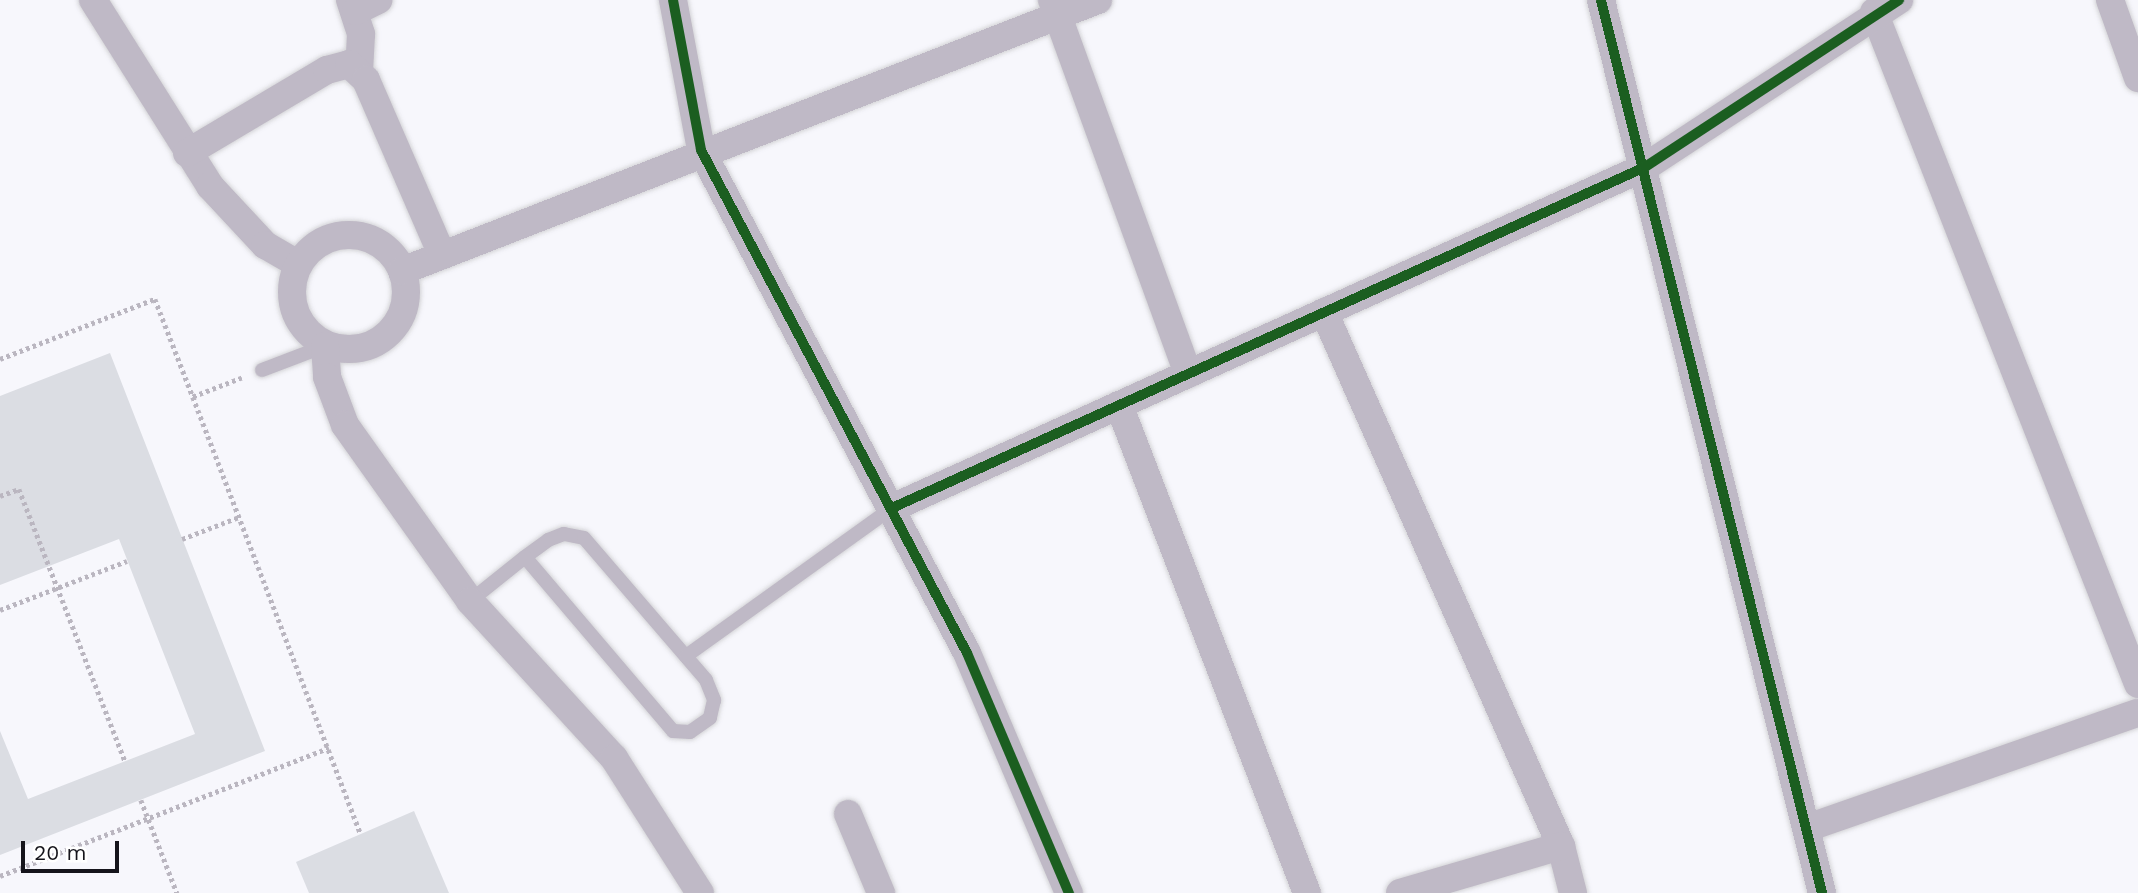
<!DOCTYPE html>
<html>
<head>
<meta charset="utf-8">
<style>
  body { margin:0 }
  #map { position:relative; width:2138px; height:893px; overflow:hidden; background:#f7f7fc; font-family:"Work Sans",sans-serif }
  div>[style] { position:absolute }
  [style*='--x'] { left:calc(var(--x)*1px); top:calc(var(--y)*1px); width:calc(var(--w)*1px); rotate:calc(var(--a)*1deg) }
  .building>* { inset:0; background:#dbdde3 }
  .path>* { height:4.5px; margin-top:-2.25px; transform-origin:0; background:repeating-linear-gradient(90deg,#bab6c0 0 3.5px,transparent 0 7px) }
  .roads { filter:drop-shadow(0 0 2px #d4d4d7) drop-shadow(0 0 2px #d4d4d7) }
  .service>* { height:14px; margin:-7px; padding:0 7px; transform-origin:7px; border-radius:7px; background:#bfb9c6 }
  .minor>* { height:28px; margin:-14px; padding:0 14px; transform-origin:14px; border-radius:14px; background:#bfb9c6 }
  .minor>.ring { margin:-14px; padding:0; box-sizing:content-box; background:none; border:28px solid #bfb9c6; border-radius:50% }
  .cycleway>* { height:10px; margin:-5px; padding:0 5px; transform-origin:5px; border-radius:5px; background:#1b5e20 }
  span { translate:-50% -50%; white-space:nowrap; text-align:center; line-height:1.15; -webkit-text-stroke:6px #fff; paint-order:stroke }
  .scale { position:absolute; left:21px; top:841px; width:98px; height:32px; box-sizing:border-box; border:4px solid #15141b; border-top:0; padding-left:9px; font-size:21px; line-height:24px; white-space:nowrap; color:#15141b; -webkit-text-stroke:5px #fff; paint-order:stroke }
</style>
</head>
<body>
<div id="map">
  <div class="building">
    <div style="clip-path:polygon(110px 353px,265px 751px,0 855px,0 731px,28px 799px,195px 734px,119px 539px,0 585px,0 396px)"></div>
    <div style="clip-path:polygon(414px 811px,449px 893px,309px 893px,296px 862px)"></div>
  </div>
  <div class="path">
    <div style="--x:0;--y:359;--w:166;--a:-21.2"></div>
    <div style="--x:155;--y:299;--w:105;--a:68.8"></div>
    <div style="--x:242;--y:378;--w:53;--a:158.8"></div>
    <div style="--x:193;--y:397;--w:468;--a:69"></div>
    <div style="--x:0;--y:496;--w:20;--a:-20"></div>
    <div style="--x:19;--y:489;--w:292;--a:68.7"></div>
    <div style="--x:182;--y:539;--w:61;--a:-21.1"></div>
    <div style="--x:0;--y:610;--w:136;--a:-21.1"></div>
    <div style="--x:141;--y:800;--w:100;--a:68.8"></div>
    <div style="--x:0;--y:876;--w:353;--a:-21.3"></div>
  </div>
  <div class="roads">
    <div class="service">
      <div style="--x:262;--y:370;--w:67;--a:-20.9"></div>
      <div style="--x:470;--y:601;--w:70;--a:-38.7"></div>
      <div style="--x:525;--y:557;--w:29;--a:-36"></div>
      <div style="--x:548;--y:540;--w:17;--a:-21"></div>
      <div style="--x:564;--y:534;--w:20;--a:11"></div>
      <div style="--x:584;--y:538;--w:187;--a:49.3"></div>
      <div style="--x:706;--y:680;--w:22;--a:68"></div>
      <div style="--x:714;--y:700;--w:18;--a:103"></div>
      <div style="--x:710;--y:718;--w:24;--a:145"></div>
      <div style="--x:690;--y:732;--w:17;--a:-177"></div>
      <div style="--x:673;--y:731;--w:228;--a:-130.4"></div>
      <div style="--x:686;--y:656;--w:254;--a:-35.7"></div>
    </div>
    <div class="minor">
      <div style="--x:93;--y:0;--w:220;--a:57.8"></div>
      <div style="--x:210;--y:186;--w:81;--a:47"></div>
      <div style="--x:265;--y:245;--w:38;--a:30"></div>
      <div style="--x:350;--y:0;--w:36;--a:72"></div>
      <div style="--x:361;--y:34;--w:36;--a:93"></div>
      <div style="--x:673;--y:0;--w:153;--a:79.4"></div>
      <div style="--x:701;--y:150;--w:569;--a:62.13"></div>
      <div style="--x:967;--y:653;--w:261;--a:67"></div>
      <div style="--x:1052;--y:0;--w:398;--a:70"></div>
      <div style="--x:1601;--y:0;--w:920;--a:76.1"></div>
      <div style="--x:2110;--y:0;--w:83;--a:70.3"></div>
      <div style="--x:356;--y:11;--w:25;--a:-26"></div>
      <div style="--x:1874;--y:12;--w:722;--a:68.55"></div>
      <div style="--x:187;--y:153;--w:163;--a:-30.7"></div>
      <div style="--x:327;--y:70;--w:23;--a:-15"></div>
      <div style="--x:349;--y:64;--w:23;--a:43"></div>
      <div style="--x:366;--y:80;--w:191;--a:66.5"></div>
      <div class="ring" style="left:292px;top:235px;width:86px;height:86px"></div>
      <div style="--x:402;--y:271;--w:747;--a:-21.27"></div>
      <div style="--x:1324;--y:312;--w:584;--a:66.07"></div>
      <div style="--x:1561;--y:846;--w:49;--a:75.7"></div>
      <div style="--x:325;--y:346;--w:31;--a:86"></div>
      <div style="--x:327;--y:377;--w:51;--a:69.4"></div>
      <div style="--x:345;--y:425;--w:216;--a:54.6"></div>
      <div style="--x:470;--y:601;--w:213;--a:47.5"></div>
      <div style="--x:614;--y:758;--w:160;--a:57.5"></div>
      <div style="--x:1119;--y:405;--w:523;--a:68.93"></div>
      <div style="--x:892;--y:508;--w:827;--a:-24.36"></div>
      <div style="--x:1645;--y:167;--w:304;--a:-33.3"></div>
      <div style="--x:848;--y:814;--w:86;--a:67.3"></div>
      <div style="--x:1807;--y:828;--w:350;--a:-19.2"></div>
      <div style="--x:1400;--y:893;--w:168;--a:-16.3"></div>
    </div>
  </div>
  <div class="cycleway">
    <div style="--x:673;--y:0;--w:153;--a:79.4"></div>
    <div style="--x:701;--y:150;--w:569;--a:62.13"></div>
    <div style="--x:967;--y:653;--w:261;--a:67"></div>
    <div style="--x:1601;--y:0;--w:920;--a:76.1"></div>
    <div style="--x:892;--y:508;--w:827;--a:-24.36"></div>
    <div style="--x:1645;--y:167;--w:304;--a:-33.3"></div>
  </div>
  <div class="scale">20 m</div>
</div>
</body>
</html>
